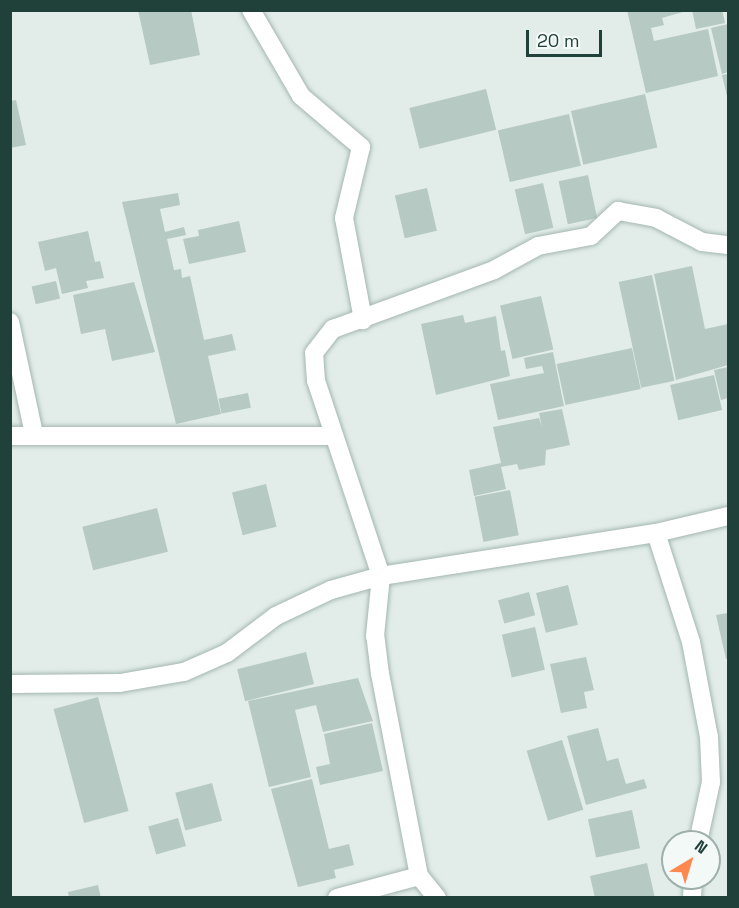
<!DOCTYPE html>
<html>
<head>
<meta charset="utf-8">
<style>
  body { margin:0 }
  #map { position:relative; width:739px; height:908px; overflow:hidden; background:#e2ede9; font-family:"Space Grotesk",sans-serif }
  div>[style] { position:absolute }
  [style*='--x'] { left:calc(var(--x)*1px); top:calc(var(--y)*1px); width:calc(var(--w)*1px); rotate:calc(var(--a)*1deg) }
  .building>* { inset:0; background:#b6c9c2; transform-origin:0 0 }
  .roads { filter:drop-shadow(0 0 2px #a4b6b1) drop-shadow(0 0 2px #a4b6b1) }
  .street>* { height:18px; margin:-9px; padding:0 9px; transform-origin:9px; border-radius:9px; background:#fff }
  span { translate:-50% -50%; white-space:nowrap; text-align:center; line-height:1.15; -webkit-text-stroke:4.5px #f3f9f7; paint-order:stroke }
  .frame { position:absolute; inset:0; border:12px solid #20403a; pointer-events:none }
  .north { position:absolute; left:661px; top:830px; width:60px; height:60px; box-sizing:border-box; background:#f3f9f7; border:2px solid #9fafab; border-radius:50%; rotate:38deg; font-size:16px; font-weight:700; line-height:24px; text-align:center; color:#20403a }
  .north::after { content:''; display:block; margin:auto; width:21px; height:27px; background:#ff884e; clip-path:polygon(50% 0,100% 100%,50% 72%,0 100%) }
  .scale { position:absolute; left:526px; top:30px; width:76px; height:27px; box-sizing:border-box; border:3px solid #20403a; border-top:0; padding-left:8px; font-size:18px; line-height:21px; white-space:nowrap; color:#20403a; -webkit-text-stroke:4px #f3f9f7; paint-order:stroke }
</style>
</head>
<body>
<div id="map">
  <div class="building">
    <div style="clip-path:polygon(138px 10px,191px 10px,200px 55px,150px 65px)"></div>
    <div style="clip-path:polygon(627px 10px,690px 10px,662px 18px,664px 25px,651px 28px,654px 41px,708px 29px,718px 76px,646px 93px)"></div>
    <div style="clip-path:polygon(692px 10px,722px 10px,725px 23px,696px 29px)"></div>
    <div style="clip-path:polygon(728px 24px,728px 72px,722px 74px,711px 28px)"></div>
    <div style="clip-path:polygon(728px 74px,728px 101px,722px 75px)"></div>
    <div style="left:486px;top:89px;width:42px;height:79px;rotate:76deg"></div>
    <div style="left:645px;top:94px;width:55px;height:76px;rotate:77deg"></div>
    <div style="clip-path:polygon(16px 100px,26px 145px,10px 148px,10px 101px)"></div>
    <div style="left:569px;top:114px;width:53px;height:73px;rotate:77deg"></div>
    <div style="left:588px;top:175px;width:44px;height:30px;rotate:78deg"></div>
    <div style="left:543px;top:183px;width:46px;height:29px;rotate:77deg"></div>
    <div style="left:427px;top:188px;width:44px;height:33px;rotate:77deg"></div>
    <div style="clip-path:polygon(178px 193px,180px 205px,160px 209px,165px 232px,184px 227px,186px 235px,167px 239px,174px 270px,181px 269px,182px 278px,190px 276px,204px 340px,232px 334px,236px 350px,208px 356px,221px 414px,176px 424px,122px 202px)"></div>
    <div style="clip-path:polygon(239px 221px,246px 252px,189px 264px,183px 239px,199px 236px,198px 230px)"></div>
    <div style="clip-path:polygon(88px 231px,95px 262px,100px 261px,104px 278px,86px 281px,88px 288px,62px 294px,56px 268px,45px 271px,38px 242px)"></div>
    <div style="clip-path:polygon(692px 266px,705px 329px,728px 324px,728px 365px,676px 380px,654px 274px)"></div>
    <div style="left:652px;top:275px;width:108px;height:34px;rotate:78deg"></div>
    <div style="left:56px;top:281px;width:18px;height:25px;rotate:77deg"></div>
    <div style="clip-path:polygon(134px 282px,155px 352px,112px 361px,105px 329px,81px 334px,73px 295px)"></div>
    <div style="left:541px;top:296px;width:55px;height:42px;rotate:77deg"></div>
    <div style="clip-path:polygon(463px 315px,465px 323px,496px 316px,501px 351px,505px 350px,510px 376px,436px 395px,421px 324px)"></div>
    <div style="left:632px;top:348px;width:42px;height:77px;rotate:78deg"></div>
    <div style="clip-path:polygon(553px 352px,564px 406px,498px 420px,490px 384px,544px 373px,542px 366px,526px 369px,524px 358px)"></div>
    <div style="clip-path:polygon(728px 367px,728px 398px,721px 400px,714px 370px)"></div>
    <div style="left:714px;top:375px;width:36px;height:45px;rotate:77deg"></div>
    <div style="left:248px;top:393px;width:15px;height:30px;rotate:79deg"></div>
    <div style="clip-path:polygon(562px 409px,570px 445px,546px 450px,545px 465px,519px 470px,517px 464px,501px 467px,506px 489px,474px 496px,469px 470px,501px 463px,493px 427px,539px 418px,542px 427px,539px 413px)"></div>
    <div style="left:266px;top:484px;width:44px;height:35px;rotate:76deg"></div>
    <div style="left:510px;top:490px;width:46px;height:36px;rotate:79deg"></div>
    <div style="left:157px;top:508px;width:45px;height:77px;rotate:76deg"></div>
    <div style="left:568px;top:585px;width:41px;height:33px;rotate:76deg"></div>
    <div style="left:529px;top:592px;width:24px;height:32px;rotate:75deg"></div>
    <div style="clip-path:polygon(728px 613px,728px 658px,726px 659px,716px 615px)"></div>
    <div style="left:535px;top:627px;width:44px;height:34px;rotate:77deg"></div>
    <div style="left:306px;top:652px;width:33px;height:71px;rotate:76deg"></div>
    <div style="clip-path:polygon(586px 657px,594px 690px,584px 692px,587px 708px,561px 713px,550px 664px)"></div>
    <div style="clip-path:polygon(358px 678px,373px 721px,323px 732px,316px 705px,295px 710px,311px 777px,269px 787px,248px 701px)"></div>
    <div style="left:98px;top:697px;width:118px;height:46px;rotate:75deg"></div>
    <div style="clip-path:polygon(372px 723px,383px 771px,320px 785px,316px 767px,330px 764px,324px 734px)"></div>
    <div style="clip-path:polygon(598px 728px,607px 761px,618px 758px,626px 784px,644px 779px,647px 788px,586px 805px,567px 736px)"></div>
    <div style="left:562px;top:740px;width:73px;height:37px;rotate:73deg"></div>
    <div style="clip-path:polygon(312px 779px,329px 849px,349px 844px,354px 865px,334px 870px,336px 878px,298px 887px,271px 789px)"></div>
    <div style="left:212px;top:783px;width:39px;height:38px;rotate:75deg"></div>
    <div style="left:632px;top:810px;width:39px;height:45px;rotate:78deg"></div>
    <div style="left:178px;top:818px;width:29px;height:31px;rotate:74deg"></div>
    <div style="clip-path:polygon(647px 863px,655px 898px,595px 898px,590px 876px)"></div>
    <div style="clip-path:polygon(98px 885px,101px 898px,69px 898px,68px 892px)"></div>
  </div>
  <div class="roads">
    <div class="street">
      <div style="--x:251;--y:10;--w:99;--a:59.8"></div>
      <div style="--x:301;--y:96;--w:79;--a:40.4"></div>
      <div style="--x:361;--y:147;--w:73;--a:103.5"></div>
      <div style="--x:344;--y:218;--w:104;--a:79.4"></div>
      <div style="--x:10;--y:322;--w:115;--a:77.9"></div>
      <div style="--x:10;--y:436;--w:324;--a:0"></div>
      <div style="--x:656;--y:533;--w:114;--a:72.2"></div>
      <div style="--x:691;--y:642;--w:97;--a:79.3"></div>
      <div style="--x:709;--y:737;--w:45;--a:87.5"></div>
      <div style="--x:711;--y:782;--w:61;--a:102.2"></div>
      <div style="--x:10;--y:684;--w:110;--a:-0.5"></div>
      <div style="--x:120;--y:683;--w:65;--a:-9.8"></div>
      <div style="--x:184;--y:672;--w:47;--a:-23.8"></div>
      <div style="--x:227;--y:653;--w:61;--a:-37.1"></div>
      <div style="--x:276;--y:616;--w:61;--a:-25.3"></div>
      <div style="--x:331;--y:590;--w:52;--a:-15.6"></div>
      <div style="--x:381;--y:576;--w:278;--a:-8.9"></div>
      <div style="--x:656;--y:533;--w:74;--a:-13.3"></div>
      <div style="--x:337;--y:898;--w:85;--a:-15"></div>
      <div style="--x:437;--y:898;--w:28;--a:-129"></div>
      <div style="--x:419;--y:876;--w:206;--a:-100.9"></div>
      <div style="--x:380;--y:674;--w:38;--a:-97"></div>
      <div style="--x:375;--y:636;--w:60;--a:-84.3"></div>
      <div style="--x:381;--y:576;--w:206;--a:-108.4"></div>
      <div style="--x:316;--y:381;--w:28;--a:-94"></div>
      <div style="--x:314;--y:353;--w:31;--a:-52"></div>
      <div style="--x:333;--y:329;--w:171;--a:-20.1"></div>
      <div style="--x:494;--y:270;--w:50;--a:-28.6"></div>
      <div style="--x:538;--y:246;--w:54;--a:-10.7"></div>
      <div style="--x:591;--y:236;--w:37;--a:-43"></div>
      <div style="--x:618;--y:211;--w:39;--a:10"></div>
      <div style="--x:656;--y:218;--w:52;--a:27.6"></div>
      <div style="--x:702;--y:242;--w:26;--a:7"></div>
      <div style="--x:692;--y:898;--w:20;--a:-87"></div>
    </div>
  </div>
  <div class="frame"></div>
  <div class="north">N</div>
  <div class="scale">20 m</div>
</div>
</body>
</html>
